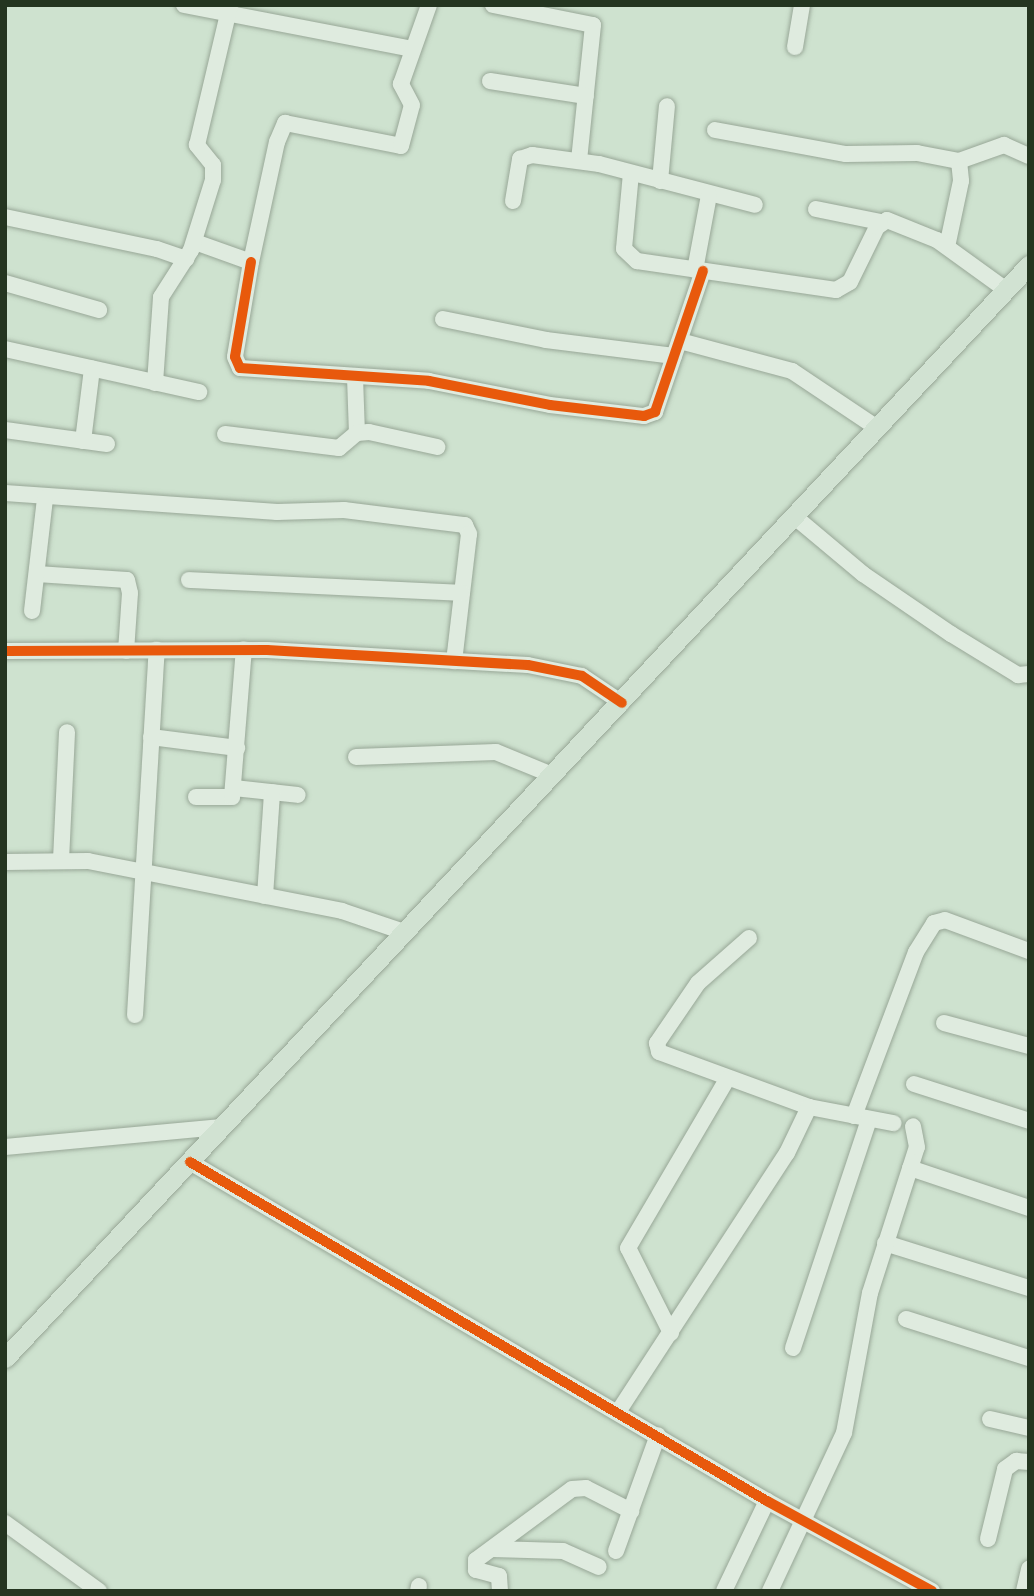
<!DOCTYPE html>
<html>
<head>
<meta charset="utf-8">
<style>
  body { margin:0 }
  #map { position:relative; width:1034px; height:1596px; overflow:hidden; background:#cee2cf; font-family:"Crimson Pro",serif }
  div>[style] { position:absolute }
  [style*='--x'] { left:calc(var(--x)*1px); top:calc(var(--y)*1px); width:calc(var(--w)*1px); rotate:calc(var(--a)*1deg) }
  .roads { filter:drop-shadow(0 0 2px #98a797) drop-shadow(0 0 2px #98a797) }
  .minor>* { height:16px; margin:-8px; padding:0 8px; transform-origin:8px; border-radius:8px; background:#dfebdf }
  .major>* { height:19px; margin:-9.5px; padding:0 9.5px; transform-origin:9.5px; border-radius:9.5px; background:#d1e2d2 }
  .cycleway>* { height:10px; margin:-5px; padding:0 5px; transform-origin:5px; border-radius:5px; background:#e8590c }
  span { translate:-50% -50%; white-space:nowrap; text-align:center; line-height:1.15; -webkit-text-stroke:5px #d5f2d6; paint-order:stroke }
  .frame { position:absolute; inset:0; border:7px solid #243520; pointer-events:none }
</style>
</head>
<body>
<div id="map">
  <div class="roads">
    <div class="minor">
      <div style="--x:184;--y:5;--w:232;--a:10.9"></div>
      <div style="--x:493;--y:5;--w:102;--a:11.3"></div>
      <div style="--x:593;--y:25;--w:136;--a:95.9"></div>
      <div style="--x:795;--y:47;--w:43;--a:-80.5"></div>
      <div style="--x:490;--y:81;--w:97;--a:8.9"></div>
      <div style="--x:715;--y:130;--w:133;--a:10.4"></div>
      <div style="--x:846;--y:154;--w:71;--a:-0.8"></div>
      <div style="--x:917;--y:153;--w:43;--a:10.8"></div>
      <div style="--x:959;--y:161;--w:20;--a:84"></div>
      <div style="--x:961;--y:181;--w:67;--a:102"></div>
      <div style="--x:959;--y:161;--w:48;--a:-19.6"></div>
      <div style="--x:1004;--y:145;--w:27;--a:24"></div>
      <div style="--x:631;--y:173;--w:76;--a:95.3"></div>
      <div style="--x:624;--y:249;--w:18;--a:43"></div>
      <div style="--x:637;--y:261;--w:201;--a:8.3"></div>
      <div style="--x:836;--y:290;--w:16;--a:-30"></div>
      <div style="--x:850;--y:282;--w:61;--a:-63.9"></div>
      <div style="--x:877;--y:227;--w:12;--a:-35"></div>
      <div style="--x:887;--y:220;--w:54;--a:21.8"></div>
      <div style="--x:937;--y:240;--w:85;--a:35.9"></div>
      <div style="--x:660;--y:181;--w:75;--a:-84.7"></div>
      <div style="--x:513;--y:201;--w:43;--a:-80.5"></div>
      <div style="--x:520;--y:159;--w:13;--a:-18"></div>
      <div style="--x:532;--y:155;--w:68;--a:7.7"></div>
      <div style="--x:599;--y:164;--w:161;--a:14.7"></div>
      <div style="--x:816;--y:209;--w:65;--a:11.5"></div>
      <div style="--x:5;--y:217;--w:155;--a:11.9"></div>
      <div style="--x:157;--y:249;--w:31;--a:19"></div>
      <div style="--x:195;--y:242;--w:59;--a:19.7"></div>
      <div style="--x:251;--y:262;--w:123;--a:-77.8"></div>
      <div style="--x:277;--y:142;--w:21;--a:-67"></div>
      <div style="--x:285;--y:123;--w:118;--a:11.2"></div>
      <div style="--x:401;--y:146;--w:42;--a:-75"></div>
      <div style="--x:412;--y:105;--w:24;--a:-118"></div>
      <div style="--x:401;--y:84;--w:84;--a:-70.5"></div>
      <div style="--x:251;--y:262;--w:96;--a:99.6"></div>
      <div style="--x:235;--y:357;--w:12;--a:66"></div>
      <div style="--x:240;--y:368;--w:189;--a:3.9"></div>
      <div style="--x:429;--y:381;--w:123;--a:11.2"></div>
      <div style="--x:550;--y:405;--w:95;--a:6.7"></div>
      <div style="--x:644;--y:416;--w:12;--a:-20"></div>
      <div style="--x:655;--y:412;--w:149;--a:-71.2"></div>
      <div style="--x:695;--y:270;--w:76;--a:-79.4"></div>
      <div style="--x:5;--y:283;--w:98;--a:16"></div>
      <div style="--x:443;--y:319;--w:105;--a:11.5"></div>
      <div style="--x:546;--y:340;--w:129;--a:7.1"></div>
      <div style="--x:680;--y:341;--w:116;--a:15"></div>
      <div style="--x:792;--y:371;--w:102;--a:33.8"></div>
      <div style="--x:5;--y:349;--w:199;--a:12.5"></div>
      <div style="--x:355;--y:377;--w:56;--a:88"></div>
      <div style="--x:155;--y:383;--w:86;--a:-86"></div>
      <div style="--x:161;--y:297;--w:56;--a:-57.4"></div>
      <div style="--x:191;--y:250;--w:73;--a:-72.6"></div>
      <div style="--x:213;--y:180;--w:15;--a:-90"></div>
      <div style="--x:213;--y:165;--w:26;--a:-129"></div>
      <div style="--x:197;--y:145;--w:144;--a:-76.7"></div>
      <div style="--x:5;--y:430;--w:103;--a:7.8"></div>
      <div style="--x:225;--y:434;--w:115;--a:7"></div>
      <div style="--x:339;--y:448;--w:23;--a:-40"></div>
      <div style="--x:357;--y:433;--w:12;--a:-5"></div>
      <div style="--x:369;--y:432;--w:70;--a:12.4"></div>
      <div style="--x:83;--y:441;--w:73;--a:-82.9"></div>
      <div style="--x:5;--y:493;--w:273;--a:4"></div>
      <div style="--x:277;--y:512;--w:67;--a:-1.7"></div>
      <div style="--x:344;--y:510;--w:122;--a:7.1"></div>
      <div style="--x:465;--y:525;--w:10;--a:66"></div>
      <div style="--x:469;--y:534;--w:128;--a:96.7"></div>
      <div style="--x:795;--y:517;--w:89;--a:40"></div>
      <div style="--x:863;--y:574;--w:107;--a:34.3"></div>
      <div style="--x:951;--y:634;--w:79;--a:31.5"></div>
      <div style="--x:1018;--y:675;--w:11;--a:-5"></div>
      <div style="--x:37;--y:574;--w:90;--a:3.8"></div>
      <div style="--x:127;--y:580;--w:13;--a:77"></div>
      <div style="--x:130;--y:593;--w:58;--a:93.9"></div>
      <div style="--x:189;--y:580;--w:273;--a:2.7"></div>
      <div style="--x:32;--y:611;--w:114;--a:-83.4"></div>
      <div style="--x:5;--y:651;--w:262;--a:-0.2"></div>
      <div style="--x:267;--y:650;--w:261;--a:3.3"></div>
      <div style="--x:528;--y:665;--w:55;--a:11.5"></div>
      <div style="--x:582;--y:676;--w:48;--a:34"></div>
      <div style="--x:151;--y:737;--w:87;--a:7.3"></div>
      <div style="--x:356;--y:757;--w:140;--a:-2"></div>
      <div style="--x:496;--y:752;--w:61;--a:22.3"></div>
      <div style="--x:234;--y:788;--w:64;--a:6.2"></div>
      <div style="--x:196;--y:797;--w:36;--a:0"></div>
      <div style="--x:232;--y:797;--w:148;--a:-85.4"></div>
      <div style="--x:61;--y:860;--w:128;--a:-87.3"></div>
      <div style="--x:5;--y:862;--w:83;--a:-0.7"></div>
      <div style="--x:88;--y:861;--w:259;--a:11.1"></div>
      <div style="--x:342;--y:911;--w:65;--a:18.7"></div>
      <div style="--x:265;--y:896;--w:104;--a:-86.1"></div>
      <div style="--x:749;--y:938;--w:68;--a:138.6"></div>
      <div style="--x:698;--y:983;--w:73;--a:124.3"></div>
      <div style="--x:657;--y:1043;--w:9;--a:77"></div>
      <div style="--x:659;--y:1052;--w:160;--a:20.1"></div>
      <div style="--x:809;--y:1107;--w:86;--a:10.8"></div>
      <div style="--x:135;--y:1015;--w:366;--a:-86.6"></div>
      <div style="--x:944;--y:1023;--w:88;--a:15.1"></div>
      <div style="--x:914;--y:1084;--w:121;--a:17.8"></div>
      <div style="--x:854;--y:1116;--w:175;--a:-69.3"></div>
      <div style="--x:916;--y:952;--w:34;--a:-58"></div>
      <div style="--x:934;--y:923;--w:11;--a:-15"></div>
      <div style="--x:945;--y:920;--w:90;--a:20.3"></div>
      <div style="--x:5;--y:1147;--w:218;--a:-5.3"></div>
      <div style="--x:190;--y:1162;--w:669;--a:30.44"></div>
      <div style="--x:767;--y:1501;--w:188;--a:28.6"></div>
      <div style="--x:910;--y:1168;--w:126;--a:18.6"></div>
      <div style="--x:885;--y:1243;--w:151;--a:17.4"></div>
      <div style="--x:906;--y:1319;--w:129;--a:17.6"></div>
      <div style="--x:671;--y:1333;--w:95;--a:-116.8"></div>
      <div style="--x:628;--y:1248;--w:196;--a:-59.6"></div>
      <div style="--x:793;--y:1348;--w:241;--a:-71.6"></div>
      <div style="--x:618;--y:1412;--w:309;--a:-56.9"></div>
      <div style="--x:787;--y:1153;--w:51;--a:-64.4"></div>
      <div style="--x:990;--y:1419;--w:40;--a:13"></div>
      <div style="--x:5;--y:1523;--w:116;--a:35.9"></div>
      <div style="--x:988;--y:1539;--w:72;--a:-76.3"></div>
      <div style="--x:1005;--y:1469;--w:14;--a:-36"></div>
      <div style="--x:1016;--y:1461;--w:13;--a:4"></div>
      <div style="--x:492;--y:1549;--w:71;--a:1.6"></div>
      <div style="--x:563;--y:1551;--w:39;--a:24"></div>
      <div style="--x:616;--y:1551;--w:123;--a:-70.1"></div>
      <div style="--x:418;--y:1591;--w:5;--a:-79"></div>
      <div style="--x:500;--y:1591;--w:15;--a:-94"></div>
      <div style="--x:499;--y:1576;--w:24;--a:-165"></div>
      <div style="--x:476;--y:1570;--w:10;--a:-90"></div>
      <div style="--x:476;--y:1560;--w:119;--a:-36.5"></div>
      <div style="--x:572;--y:1489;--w:14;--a:-4"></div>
      <div style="--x:586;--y:1488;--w:51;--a:27.1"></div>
      <div style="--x:724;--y:1591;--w:100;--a:-64.5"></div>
      <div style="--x:770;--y:1591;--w:174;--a:-64.9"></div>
      <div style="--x:844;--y:1433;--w:142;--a:-79.5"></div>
      <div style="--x:870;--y:1293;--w:153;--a:-72.2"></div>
      <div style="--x:917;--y:1147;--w:21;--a:-101"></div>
      <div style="--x:1024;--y:1591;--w:23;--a:-77"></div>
    </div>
    <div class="major">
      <div style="--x:5;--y:1358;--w:1498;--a:-46.87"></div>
    </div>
  </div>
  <div class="cycleway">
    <div style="--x:251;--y:262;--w:96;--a:99.6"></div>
    <div style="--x:235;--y:357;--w:12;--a:66"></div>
    <div style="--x:240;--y:368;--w:189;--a:3.9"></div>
    <div style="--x:429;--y:381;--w:123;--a:11.2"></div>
    <div style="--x:550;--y:405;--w:95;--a:6.7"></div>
    <div style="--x:644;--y:416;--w:12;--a:-20"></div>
    <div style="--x:655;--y:412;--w:149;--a:-71.2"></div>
    <div style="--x:5;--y:651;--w:262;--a:-0.2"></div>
    <div style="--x:267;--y:650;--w:261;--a:3.3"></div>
    <div style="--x:528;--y:665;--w:55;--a:11.5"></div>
    <div style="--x:582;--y:676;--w:48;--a:34"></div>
    <div style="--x:190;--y:1162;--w:669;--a:30.44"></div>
    <div style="--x:767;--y:1501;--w:188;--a:28.6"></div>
  </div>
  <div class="frame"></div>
</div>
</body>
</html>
